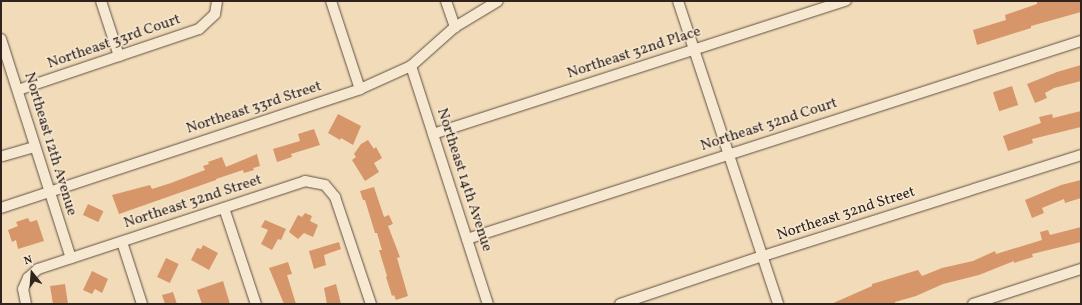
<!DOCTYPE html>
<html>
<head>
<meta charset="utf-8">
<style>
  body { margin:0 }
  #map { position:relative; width:1082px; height:305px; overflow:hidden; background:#f1dbb8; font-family:Vollkorn,serif }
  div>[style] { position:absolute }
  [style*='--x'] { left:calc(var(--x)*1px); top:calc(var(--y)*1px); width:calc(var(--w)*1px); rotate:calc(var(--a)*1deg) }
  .building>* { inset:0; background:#d79669; transform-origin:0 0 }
  .roads { filter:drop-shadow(0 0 1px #605044) drop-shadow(0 0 1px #605044) }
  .minor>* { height:10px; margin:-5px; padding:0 5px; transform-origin:5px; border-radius:5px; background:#f6e8d1 }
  span { translate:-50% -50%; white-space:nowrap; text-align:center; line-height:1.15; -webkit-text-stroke:3px #f6e8d1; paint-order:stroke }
  .street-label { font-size:15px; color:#30221d }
  .frame { position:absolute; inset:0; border:2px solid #30221d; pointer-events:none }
  .north { position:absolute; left:12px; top:253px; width:40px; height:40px; -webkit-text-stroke:3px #f6e8d1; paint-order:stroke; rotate:343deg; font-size:11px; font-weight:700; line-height:16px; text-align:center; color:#30221d }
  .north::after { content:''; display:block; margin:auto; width:14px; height:18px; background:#30221d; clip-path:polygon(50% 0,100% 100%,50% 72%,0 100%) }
</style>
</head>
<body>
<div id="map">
  <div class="building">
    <div style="clip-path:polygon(1037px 1px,1081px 1px,1081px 12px,1031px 26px,1031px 28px,977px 45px,973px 30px,1006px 20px,1005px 15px,1037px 4px)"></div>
    <div style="clip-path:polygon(1081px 65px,1081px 81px,1054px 88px,1045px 93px,1047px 98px,1035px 103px,1027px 84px,1057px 72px)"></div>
    <div style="left:1012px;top:86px;width:20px;height:20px;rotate:72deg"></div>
    <div style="clip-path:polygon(1081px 111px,1081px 127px,1032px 139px,1033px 143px,1008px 151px,1003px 136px,1041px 123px,1039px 117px,1052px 114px,1053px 118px)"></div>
    <div style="clip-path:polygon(338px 114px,361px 126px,353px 145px,341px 138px,340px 140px,328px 133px)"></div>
    <div style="clip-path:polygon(314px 129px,320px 145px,291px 154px,292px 157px,277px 162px,273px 149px,300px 141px,298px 134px)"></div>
    <div style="clip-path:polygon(368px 140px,374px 149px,376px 147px,382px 158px,374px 163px,379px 172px,365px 181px,352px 160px,356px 157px,354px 154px,361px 144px)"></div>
    <div style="clip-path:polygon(257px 154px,260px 166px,253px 168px,254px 170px,244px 173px,243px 170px,216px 179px,216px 180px,119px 214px,112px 195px,150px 185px,152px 189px,171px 183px,205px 170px,203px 166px,209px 164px,208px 162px,222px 157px,226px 167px)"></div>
    <div style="clip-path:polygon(1081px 180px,1081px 198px,1065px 203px,1064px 199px,1042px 208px,1044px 213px,1032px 218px,1025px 200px,1061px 185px)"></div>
    <div style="clip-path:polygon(374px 187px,384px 217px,389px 215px,393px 224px,388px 226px,400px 257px,397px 258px,408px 296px,396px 300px,394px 295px,392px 296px,386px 277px,387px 276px,379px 250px,382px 250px,377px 233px,375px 233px,365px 200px,363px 200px,360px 191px)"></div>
    <div style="left:88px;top:204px;width:17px;height:12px;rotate:25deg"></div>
    <div style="clip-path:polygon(305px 213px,312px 216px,310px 221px,318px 225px,313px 237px,304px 233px,298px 239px,289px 232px,298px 215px,302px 217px)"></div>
    <div style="clip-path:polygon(28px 218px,30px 222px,37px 220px,44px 241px,18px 249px,16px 240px,12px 242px,8px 230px,18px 226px,16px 222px)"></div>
    <div style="clip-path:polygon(265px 220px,286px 229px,281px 240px,278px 239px,272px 250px,261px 244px,268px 230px,261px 227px)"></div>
    <div style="clip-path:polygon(1081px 227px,1081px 242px,1032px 254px,1033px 257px,1014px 263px,1014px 261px,979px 275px,943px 284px,916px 296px,895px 302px,895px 304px,831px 304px,872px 286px,872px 284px,918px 270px,922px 276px,942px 268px,973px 261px,995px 251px,996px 254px,1042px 240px,1040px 232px,1048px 230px,1050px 235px)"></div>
    <div style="clip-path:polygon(339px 242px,341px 249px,324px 255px,326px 265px,314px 269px,309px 251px)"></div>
    <div style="clip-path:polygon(203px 245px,218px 253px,209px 270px,191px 260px,197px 248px,201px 249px)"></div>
    <div style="left:166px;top:258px;width:14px;height:21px;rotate:25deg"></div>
    <div style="clip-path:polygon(288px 262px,292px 274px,287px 275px,296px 304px,284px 304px,269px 268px)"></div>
    <div style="clip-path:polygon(92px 271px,108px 279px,102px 293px,95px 289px,92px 294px,83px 290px)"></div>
    <div style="clip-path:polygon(223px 281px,230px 304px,202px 304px,197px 290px)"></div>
    <div style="clip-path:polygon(65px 284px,68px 304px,53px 304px,50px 286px)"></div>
    <div style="clip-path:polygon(336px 284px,341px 304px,327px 304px,324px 288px)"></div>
    <div style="clip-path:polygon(173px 292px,177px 304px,165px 304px,162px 295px)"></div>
  </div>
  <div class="roads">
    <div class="minor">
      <div style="--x:101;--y:1;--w:58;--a:71.9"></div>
      <div style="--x:331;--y:1;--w:93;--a:71.8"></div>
      <div style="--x:446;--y:1;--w:28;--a:71"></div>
      <div style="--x:678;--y:1;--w:319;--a:71.7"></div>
      <div style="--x:1;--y:39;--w:230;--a:72.3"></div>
      <div style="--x:411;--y:66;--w:250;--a:72.1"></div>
      <div style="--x:18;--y:90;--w:191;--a:-18.6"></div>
      <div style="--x:199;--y:29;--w:22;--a:-43"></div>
      <div style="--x:215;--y:14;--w:13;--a:-81"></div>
      <div style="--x:433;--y:134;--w:434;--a:-17.9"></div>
      <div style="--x:3;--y:156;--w:33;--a:-16"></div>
      <div style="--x:1;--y:208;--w:378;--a:-18.3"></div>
      <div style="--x:360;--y:89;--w:56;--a:-24.3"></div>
      <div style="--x:411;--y:66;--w:59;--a:-41.6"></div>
      <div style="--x:455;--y:27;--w:50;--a:-31.2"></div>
      <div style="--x:224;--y:208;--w:101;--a:71.6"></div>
      <div style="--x:467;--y:239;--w:645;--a:-17.87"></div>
      <div style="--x:122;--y:242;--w:65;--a:72.1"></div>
      <div style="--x:26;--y:304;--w:15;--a:-101"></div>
      <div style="--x:23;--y:289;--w:12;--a:-66"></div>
      <div style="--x:28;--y:278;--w:13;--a:-42"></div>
      <div style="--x:38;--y:269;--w:281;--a:-18.2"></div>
      <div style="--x:305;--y:181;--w:20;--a:11"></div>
      <div style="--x:325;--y:185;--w:16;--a:50"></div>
      <div style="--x:335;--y:197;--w:113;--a:71.4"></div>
      <div style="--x:620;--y:304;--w:151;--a:-18.6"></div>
      <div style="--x:763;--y:256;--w:334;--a:-17.6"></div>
      <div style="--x:973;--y:304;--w:114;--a:-18"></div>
    </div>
  </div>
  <div class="street-label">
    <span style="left:114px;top:42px;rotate:-19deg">Northeast 33rd Court</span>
    <span style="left:634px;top:53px;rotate:-18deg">Northeast 32nd Place</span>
    <span style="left:254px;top:108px;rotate:-18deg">Northeast 33rd Street</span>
    <span style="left:769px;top:125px;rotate:-18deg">Northeast 32nd Court</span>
    <span style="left:50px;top:144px;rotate:73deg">Northeast 12th Avenue</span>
    <span style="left:464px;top:180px;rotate:72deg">Northeast 14th Avenue</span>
    <span style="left:193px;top:202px;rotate:-18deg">Northeast 32nd Street</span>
    <span style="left:846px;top:214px;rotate:-18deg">Northeast 32nd Street</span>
  </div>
  <div class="frame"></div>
  <div class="north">N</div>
</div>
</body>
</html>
